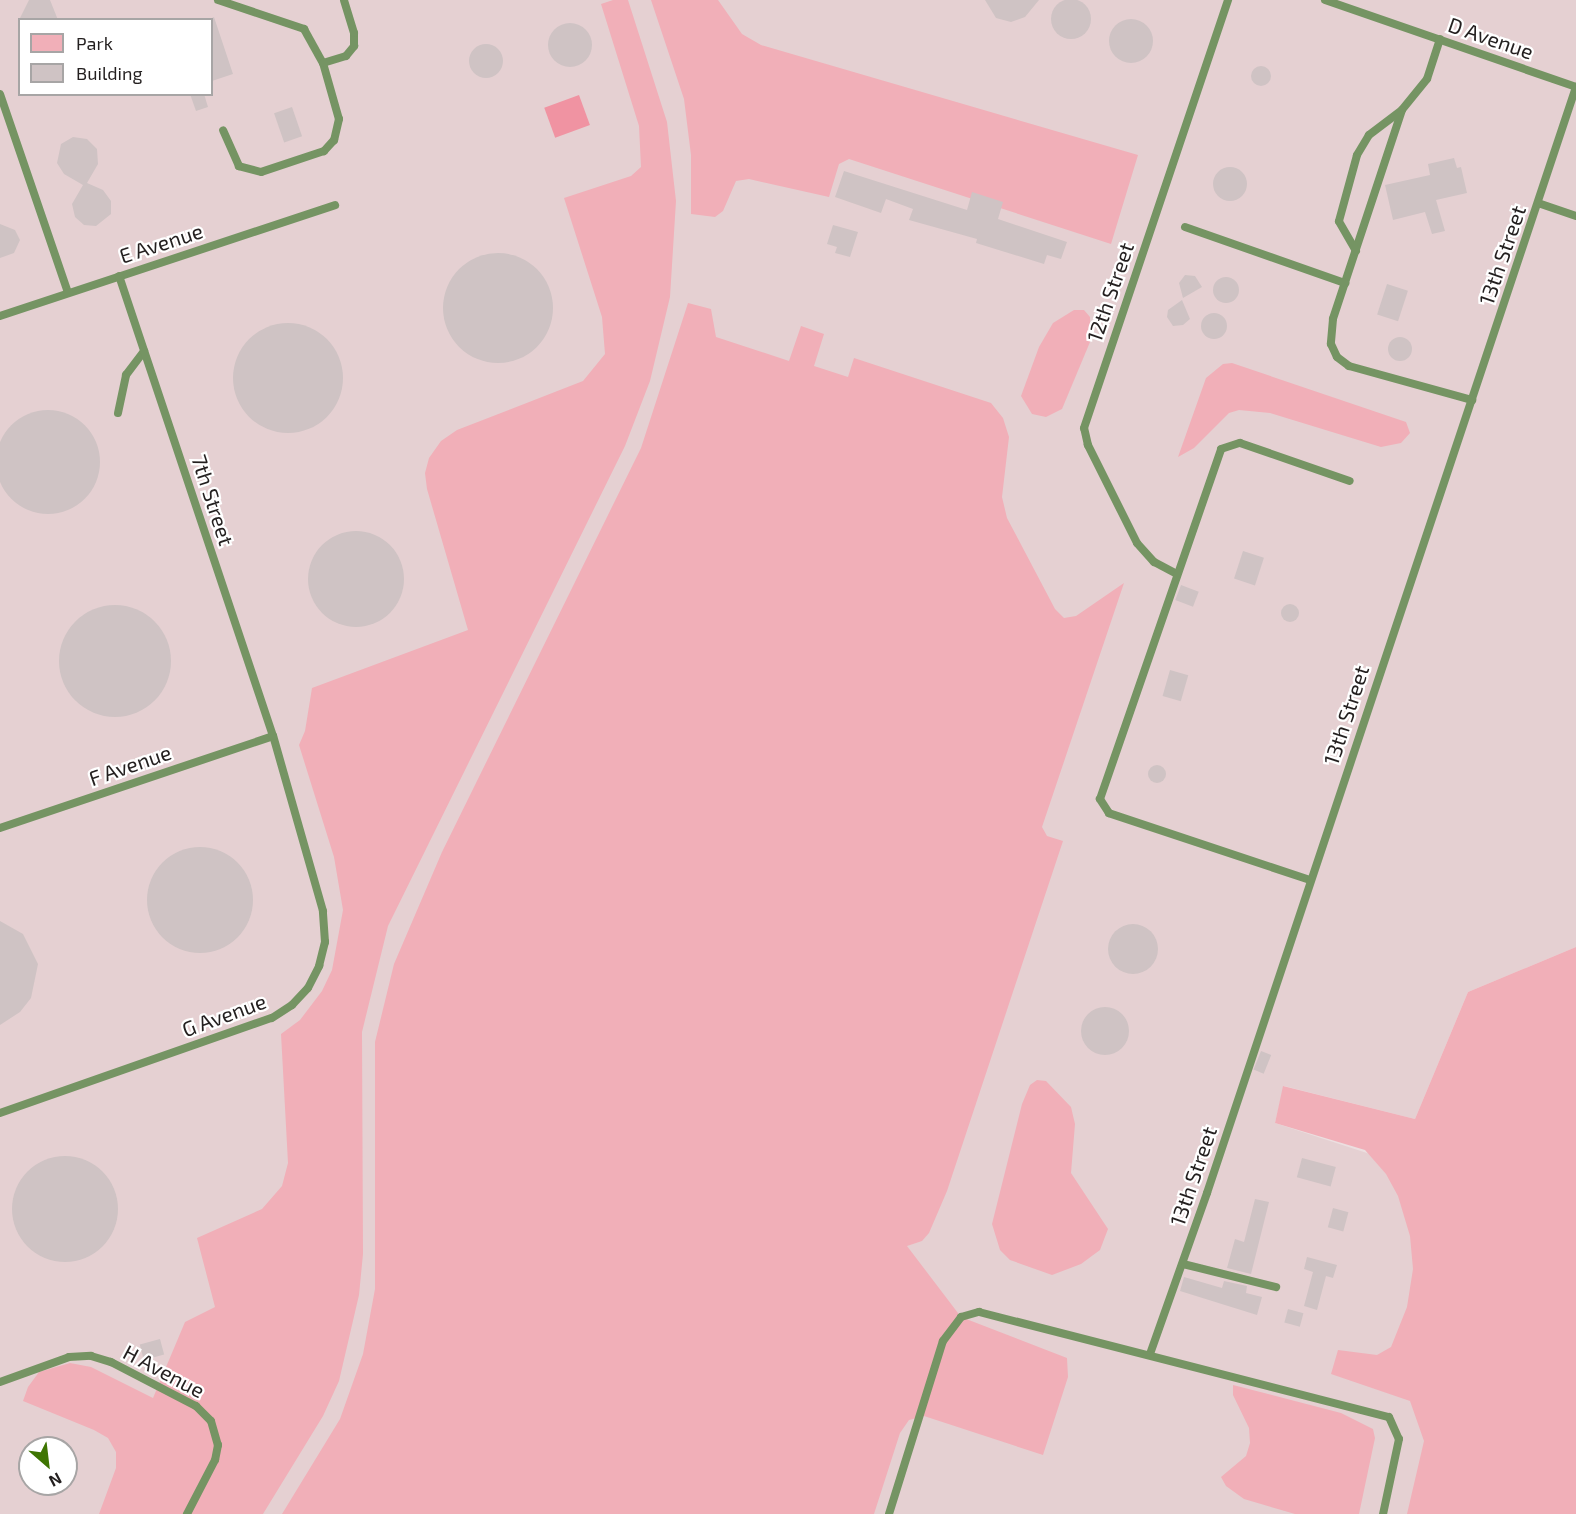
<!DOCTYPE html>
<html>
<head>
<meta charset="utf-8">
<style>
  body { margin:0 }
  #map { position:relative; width:1576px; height:1514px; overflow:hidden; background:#ecdfe0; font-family:"Exo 2",sans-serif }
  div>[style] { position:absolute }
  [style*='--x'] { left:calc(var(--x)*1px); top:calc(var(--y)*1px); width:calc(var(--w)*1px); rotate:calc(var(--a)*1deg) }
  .built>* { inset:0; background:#e5d0d2 }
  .green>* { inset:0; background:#f1afb8 }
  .water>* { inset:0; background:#f093a2; transform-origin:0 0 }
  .building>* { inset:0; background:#cfc3c4; transform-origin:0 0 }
  .round { border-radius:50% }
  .lane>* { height:8px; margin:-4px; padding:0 4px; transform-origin:4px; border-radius:4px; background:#759463 }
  span { translate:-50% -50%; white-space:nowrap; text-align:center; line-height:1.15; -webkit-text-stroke:4.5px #fff; paint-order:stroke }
  .street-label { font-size:21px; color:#231f1f }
  .legend { position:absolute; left:18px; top:18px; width:195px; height:78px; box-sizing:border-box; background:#fff; border:2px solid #a7a5a5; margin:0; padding:8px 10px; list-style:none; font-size:18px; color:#231f1f }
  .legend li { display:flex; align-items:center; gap:12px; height:30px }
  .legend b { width:30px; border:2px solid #a7a5a5 }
  .north { position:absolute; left:18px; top:1436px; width:60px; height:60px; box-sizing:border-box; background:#fff; border:2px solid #a7a5a5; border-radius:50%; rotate:152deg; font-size:16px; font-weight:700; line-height:24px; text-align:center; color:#231f1f }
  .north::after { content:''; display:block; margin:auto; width:21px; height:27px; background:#3e7502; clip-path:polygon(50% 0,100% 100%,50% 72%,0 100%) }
</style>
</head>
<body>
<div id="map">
  <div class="built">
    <div style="clip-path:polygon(evenodd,0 0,1576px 0,1576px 947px,1468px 992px,1415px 1119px,1284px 1086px,1275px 1123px,1468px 1186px,1549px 1514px,0 1514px,0 0,20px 20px,212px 20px,212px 94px,20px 94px,20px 20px,0 0,30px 1448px,66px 1448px,66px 1484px,30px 1484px,30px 1448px)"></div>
  </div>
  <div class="green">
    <div style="clip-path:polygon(613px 0,628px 0,667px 122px,676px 201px,670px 297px,650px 381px,625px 446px,388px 926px,362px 1032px,363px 1254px,359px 1295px,339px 1381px,323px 1416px,263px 1514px,99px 1514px,116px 1468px,116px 1452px,108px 1438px,94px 1430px,23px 1401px,28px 1387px,39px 1372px,70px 1363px,91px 1367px,153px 1398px,185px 1322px,215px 1307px,197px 1238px,262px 1209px,282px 1186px,288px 1163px,281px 1034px,300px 1020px,322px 991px,332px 970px,343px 910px,334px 857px,299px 745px,305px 731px,312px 688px,468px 630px,427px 489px,425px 473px,429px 458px,441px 441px,457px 430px,583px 381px,605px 354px,602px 317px,564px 198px,631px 176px,641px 167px,639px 126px,601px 4px)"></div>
    <div style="clip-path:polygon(651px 0,718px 0,742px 34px,761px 45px,1138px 155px,1111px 244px,849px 159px,839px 164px,829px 197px,749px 179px,736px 181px,723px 211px,715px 217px,691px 214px,691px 155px,684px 99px)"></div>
    <div style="clip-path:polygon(688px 303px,711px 309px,716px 337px,789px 361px,801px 326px,824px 334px,814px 366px,848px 377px,854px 358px,991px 403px,1003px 418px,1009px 437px,1002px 497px,1007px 518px,1055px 609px,1064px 618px,1076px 616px,1124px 583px,1042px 827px,1047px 836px,1063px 841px,947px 1191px,929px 1233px,922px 1241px,907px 1246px,961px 1317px,1067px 1358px,1068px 1377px,1043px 1455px,924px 1416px,909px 1420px,900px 1433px,874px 1514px,282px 1514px,340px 1419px,363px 1354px,375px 1289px,375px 1042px,394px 964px,442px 852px,641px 448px)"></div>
    <div style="clip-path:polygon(1074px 310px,1084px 310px,1090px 317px,1090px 342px,1062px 409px,1046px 417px,1032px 414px,1021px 396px,1039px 347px,1053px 323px)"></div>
    <div style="clip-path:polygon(1232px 363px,1406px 422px,1410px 433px,1401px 443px,1381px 447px,1270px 413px,1239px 410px,1229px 413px,1194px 448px,1178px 457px,1206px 378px,1223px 364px)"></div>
    <div style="clip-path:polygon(1576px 947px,1576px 1514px,1407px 1514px,1424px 1441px,1410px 1401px,1331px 1374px,1338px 1350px,1377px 1355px,1391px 1347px,1407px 1307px,1413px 1269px,1410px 1236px,1398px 1196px,1386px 1174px,1365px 1150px,1275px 1123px,1283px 1086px,1415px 1119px,1468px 992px)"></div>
    <div style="clip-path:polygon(1037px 1080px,1046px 1081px,1071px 1107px,1075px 1124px,1071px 1173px,1108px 1229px,1100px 1250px,1081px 1264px,1052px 1275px,1010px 1260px,1000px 1250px,992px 1224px,1022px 1104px,1030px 1085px)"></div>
    <div style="clip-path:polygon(1233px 1385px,1341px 1413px,1373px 1429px,1375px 1438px,1359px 1514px,1295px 1514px,1244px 1499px,1226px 1486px,1221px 1477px,1246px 1456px,1250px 1443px,1249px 1428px,1233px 1395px)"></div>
  </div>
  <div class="water">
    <div style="left:579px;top:95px;width:32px;height:37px;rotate:70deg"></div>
  </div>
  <div class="building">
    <div class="round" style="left:1051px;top:-1px;width:40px;height:40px"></div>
    <div style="clip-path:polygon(29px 0,50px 0,58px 20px,19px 20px)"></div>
    <div style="clip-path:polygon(985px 0,1039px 0,1025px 17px,1011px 22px,996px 18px)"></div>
    <div style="clip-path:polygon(214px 17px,233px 74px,212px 81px,212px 18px)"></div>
    <div class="round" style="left:1109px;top:19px;width:44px;height:44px"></div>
    <div class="round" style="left:548px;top:23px;width:44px;height:44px"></div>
    <div class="round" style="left:469px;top:44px;width:34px;height:34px"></div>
    <div class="round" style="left:1251px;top:66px;width:20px;height:20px"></div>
    <div style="clip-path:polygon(190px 94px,204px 94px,208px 107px,196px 111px)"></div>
    <div style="left:292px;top:107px;width:31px;height:19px;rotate:71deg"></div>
    <div style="clip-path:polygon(73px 137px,87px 139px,97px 149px,98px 164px,87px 183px,103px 190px,111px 201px,111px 214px,96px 226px,84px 225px,75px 217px,72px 204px,83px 185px,64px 174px,57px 163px,61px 144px)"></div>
    <div style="clip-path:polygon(1454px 158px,1457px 168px,1461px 167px,1467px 193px,1436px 200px,1445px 231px,1432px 234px,1425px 212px,1393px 220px,1385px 185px,1430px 175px,1428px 164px)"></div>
    <div class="round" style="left:1213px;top:167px;width:34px;height:34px"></div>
    <div style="clip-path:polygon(844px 171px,967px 210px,972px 192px,1003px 202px,998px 219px,1067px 242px,1061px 259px,1047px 255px,1044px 264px,976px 243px,977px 239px,909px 220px,913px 209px,886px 199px,881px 213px,835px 197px)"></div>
    <div style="clip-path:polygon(0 224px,15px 230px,20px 240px,14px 253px,0 258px)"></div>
    <div style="clip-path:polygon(833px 225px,858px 232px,850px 257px,835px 253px,837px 247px,827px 244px)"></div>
    <div class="round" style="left:443px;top:253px;width:110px;height:110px"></div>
    <div style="clip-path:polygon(1185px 275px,1195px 276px,1202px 287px,1183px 298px,1179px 283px)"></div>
    <div class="round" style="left:1213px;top:277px;width:26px;height:26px"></div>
    <div style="left:1387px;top:284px;width:22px;height:32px;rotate:18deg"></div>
    <div style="clip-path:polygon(1182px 300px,1190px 319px,1183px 325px,1173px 326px,1167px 317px,1168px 310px)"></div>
    <div class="round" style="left:1201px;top:313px;width:26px;height:26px"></div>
    <div class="round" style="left:233px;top:323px;width:110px;height:110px"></div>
    <div class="round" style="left:1388px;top:337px;width:24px;height:24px"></div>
    <div class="round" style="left:-4px;top:410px;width:104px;height:104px"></div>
    <div class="round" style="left:308px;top:531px;width:96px;height:96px"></div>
    <div style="left:1243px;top:551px;width:22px;height:29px;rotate:18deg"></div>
    <div style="left:1181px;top:585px;width:19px;height:16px;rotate:21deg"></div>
    <div class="round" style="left:1281px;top:604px;width:18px;height:18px"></div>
    <div class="round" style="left:59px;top:605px;width:112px;height:112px"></div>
    <div style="left:1170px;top:670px;width:19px;height:27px;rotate:16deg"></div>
    <div class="round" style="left:1148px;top:765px;width:18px;height:18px"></div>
    <div class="round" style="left:147px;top:847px;width:106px;height:106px"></div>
    <div style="clip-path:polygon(0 921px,23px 934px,38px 964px,31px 998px,20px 1012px,0 1025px)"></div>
    <div class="round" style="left:1108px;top:924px;width:50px;height:50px"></div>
    <div class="round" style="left:1081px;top:1007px;width:48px;height:48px"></div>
    <div style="left:1261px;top:1051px;width:11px;height:20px;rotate:22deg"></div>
    <div class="round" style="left:12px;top:1156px;width:106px;height:106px"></div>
    <div style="left:1302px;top:1158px;width:35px;height:20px;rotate:15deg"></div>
    <div style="clip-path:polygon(1255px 1199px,1269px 1202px,1251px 1274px,1227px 1268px,1235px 1239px,1244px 1242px)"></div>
    <div style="left:1333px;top:1208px;width:16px;height:20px;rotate:15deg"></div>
    <div style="clip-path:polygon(1307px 1257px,1337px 1265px,1333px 1278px,1326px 1276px,1317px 1310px,1304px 1306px,1313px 1272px,1304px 1269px)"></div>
    <div style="clip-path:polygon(1184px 1277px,1222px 1288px,1224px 1281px,1247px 1286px,1246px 1293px,1262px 1297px,1257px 1315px,1180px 1291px)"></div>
    <div style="left:1288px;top:1309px;width:16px;height:14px;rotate:15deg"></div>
    <div style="left:160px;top:1339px;width:16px;height:21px;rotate:75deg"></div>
  </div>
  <div class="lane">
    <div style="--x:218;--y:0;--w:91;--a:18.6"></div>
    <div style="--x:304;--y:29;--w:39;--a:61"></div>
    <div style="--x:323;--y:63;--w:58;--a:74.1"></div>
    <div style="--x:339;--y:119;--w:22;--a:103"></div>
    <div style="--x:334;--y:140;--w:15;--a:132"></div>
    <div style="--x:324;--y:151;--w:66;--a:161.6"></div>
    <div style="--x:261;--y:172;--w:23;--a:-165"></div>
    <div style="--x:239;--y:166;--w:39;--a:-114"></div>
    <div style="--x:1325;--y:0;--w:266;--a:19.1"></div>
    <div style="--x:1440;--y:39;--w:42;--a:108"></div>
    <div style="--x:1427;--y:79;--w:40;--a:129"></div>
    <div style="--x:1402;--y:110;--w:220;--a:108.3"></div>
    <div style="--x:1333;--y:319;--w:25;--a:95"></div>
    <div style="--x:1331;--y:344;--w:14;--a:65"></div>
    <div style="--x:1337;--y:357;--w:15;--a:37"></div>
    <div style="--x:1349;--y:366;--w:128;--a:15.5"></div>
    <div style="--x:323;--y:63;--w:24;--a:-17"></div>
    <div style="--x:346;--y:56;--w:13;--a:-51"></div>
    <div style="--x:354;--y:46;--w:13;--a:-90"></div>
    <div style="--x:354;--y:33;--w:34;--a:-107"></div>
    <div style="--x:0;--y:94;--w:210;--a:71.1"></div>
    <div style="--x:1538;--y:203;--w:40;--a:18.9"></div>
    <div style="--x:1185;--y:227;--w:170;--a:19.3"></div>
    <div style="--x:1356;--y:251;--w:34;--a:-120"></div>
    <div style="--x:1339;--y:221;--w:68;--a:-74.7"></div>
    <div style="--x:1357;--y:155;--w:23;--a:-59"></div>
    <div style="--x:1369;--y:135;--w:41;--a:-37.1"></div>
    <div style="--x:0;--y:316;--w:353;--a:-18.3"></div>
    <div style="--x:118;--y:413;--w:39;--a:-78"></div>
    <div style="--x:126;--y:375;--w:30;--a:-53"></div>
    <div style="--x:1175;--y:573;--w:24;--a:-152"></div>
    <div style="--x:1154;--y:562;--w:25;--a:-132"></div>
    <div style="--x:1137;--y:543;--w:110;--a:-116.6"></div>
    <div style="--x:1088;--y:445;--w:17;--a:-103"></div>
    <div style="--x:1084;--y:428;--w:452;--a:-71.4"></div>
    <div style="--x:0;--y:828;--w:288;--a:-18.6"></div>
    <div style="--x:1310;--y:880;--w:212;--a:-161.6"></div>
    <div style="--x:1109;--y:813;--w:17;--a:-123"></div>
    <div style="--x:1100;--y:799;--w:370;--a:-70.9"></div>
    <div style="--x:1221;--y:449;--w:20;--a:-18"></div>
    <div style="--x:1240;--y:443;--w:116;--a:19.1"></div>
    <div style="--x:0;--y:1113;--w:288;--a:-19.3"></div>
    <div style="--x:272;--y:1018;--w:24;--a:-33"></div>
    <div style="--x:292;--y:1005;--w:23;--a:-47"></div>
    <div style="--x:308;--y:988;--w:25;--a:-63"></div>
    <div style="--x:319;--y:966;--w:25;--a:-76"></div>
    <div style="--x:325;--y:942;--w:31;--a:-94"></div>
    <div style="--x:323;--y:911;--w:182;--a:-105.9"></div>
    <div style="--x:273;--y:736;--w:485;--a:-108.5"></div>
    <div style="--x:1183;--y:1264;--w:96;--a:13.9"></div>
    <div style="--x:1150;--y:1354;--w:171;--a:-70.5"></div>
    <div style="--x:1207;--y:1193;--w:1166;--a:-71.55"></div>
    <div style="--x:0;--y:1382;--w:73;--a:-19.9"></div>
    <div style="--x:69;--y:1357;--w:22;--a:-3"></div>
    <div style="--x:91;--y:1356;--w:21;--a:17"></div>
    <div style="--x:111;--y:1362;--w:96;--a:27.4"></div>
    <div style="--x:196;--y:1406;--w:21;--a:45"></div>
    <div style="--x:211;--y:1421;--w:25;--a:74"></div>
    <div style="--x:218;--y:1445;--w:15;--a:101"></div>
    <div style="--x:215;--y:1460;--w:61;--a:117.4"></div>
    <div style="--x:889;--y:1514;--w:181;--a:-72.7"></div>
    <div style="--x:943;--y:1341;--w:30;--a:-53"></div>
    <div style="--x:961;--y:1317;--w:19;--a:-16"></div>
    <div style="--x:979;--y:1312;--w:423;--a:14.4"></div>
    <div style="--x:1389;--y:1417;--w:24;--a:66"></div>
    <div style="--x:1399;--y:1439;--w:77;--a:102"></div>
  </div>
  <div class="street-label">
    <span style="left:1491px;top:38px;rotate:19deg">D Avenue</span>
    <span style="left:161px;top:243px;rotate:-18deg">E Avenue</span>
    <span style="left:1502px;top:255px;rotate:-71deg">13th Street</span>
    <span style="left:1110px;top:292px;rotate:-71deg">12th Street</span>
    <span style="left:213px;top:500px;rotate:72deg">7th Street</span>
    <span style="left:1346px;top:715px;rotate:-72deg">13th Street</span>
    <span style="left:130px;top:765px;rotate:-19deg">F Avenue</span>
    <span style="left:224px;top:1015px;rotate:-20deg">G Avenue</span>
    <span style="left:1193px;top:1176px;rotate:-71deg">13th Street</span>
    <span style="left:164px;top:1371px;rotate:28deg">H Avenue</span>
  </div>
  <ul class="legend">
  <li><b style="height:16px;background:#f1afb8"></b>Park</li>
  <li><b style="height:16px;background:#cfc3c4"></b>Building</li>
  </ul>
  <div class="north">N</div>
</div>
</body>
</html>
